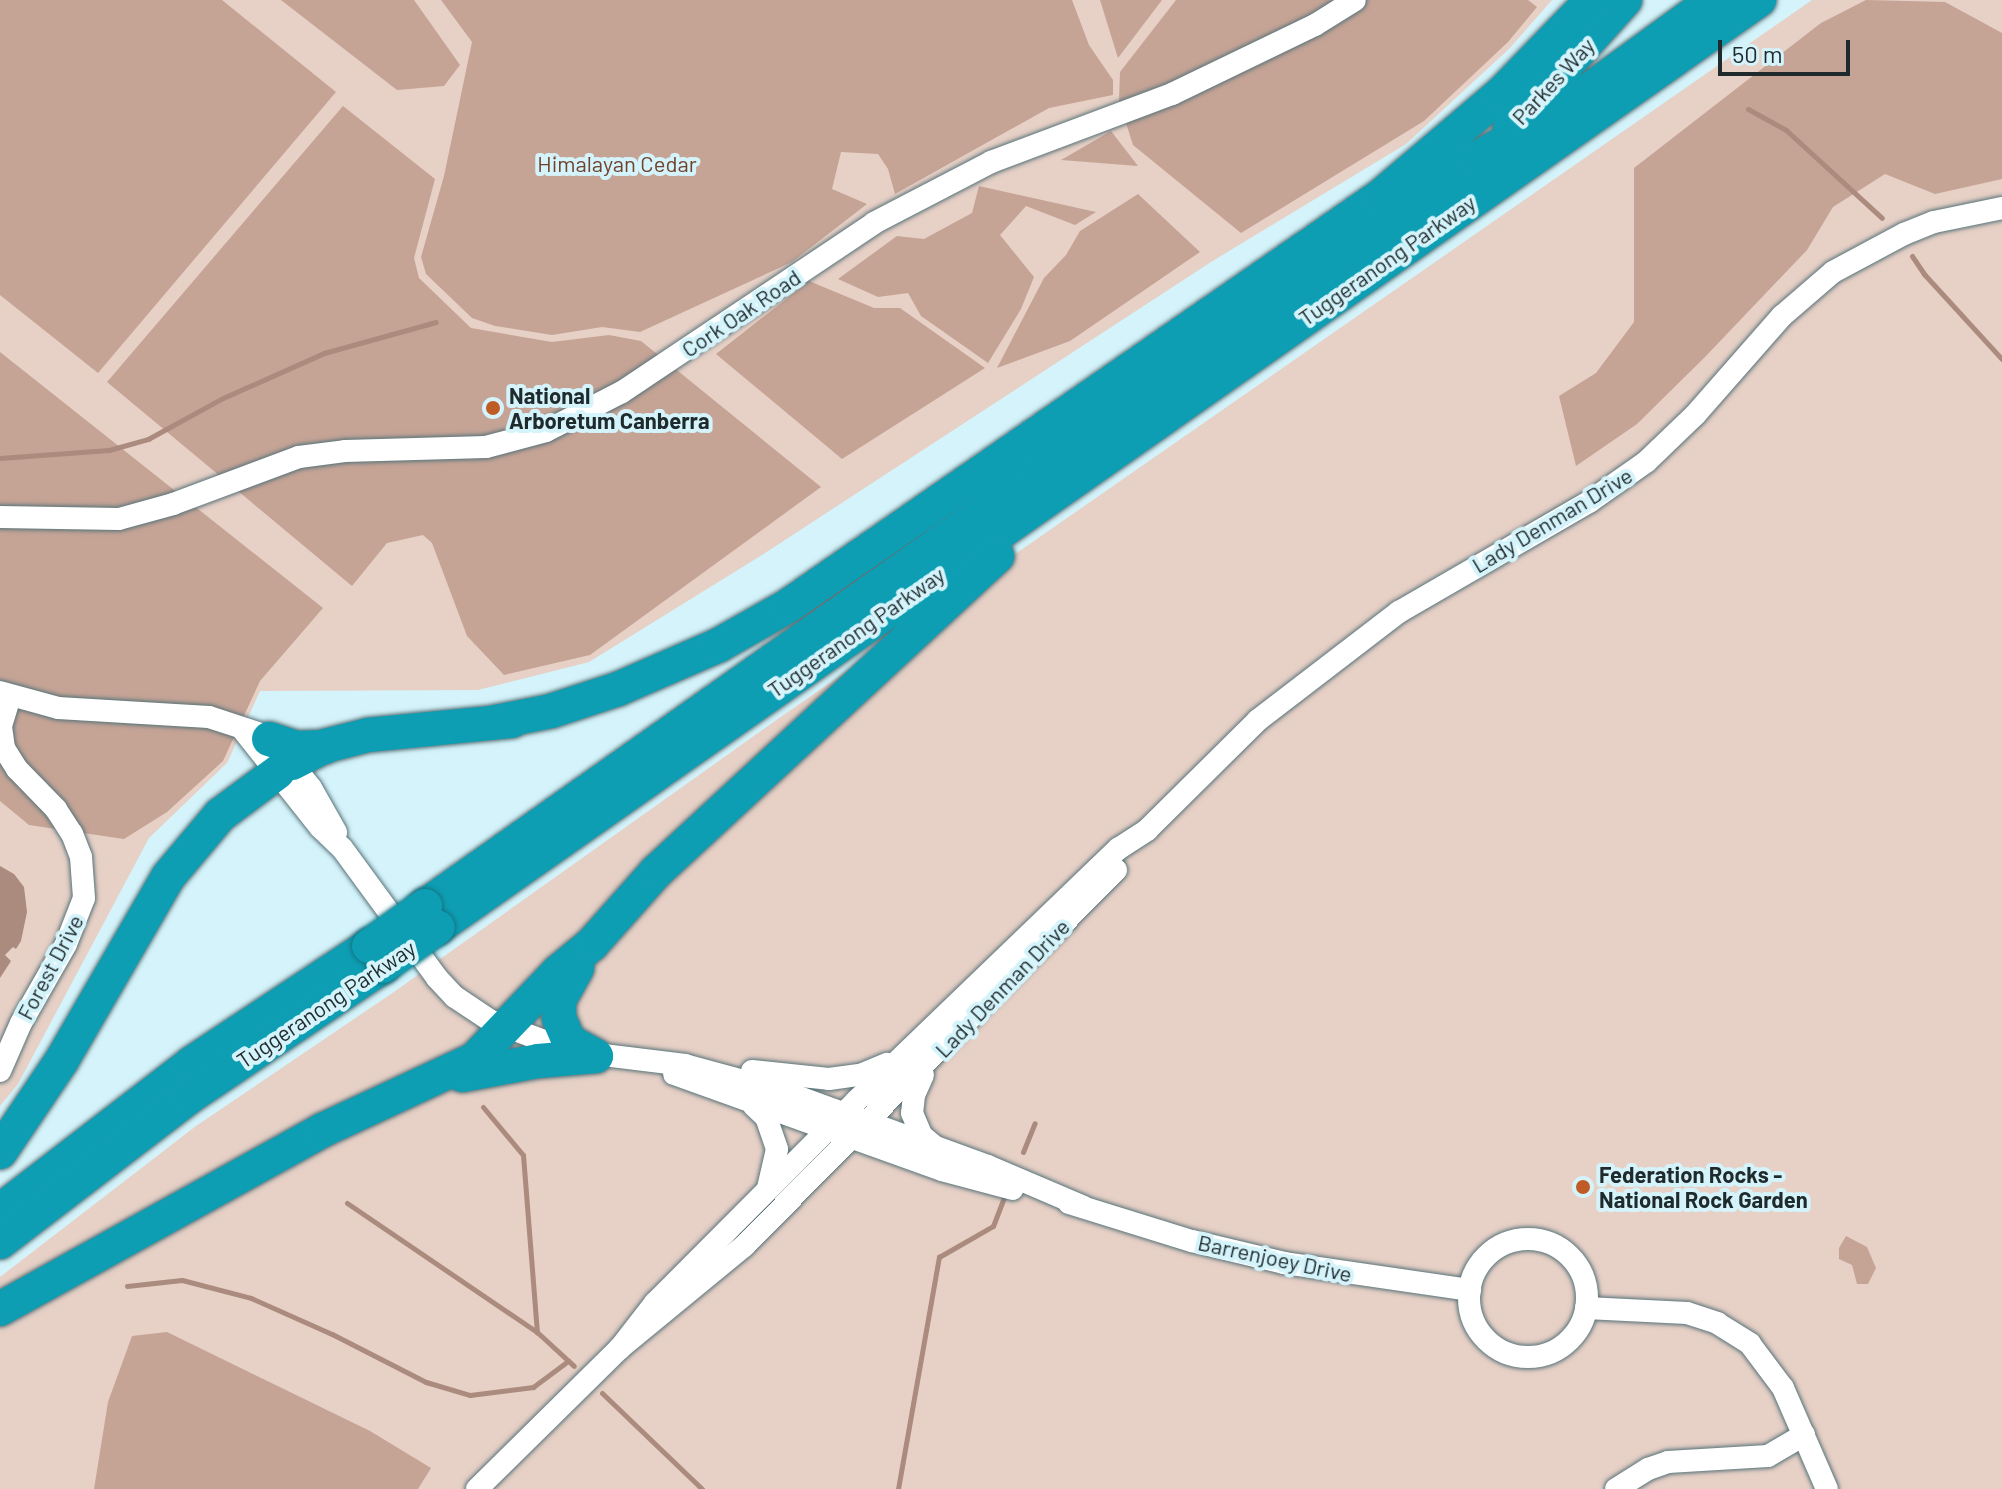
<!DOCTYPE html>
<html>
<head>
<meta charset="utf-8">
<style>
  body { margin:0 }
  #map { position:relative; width:2002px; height:1489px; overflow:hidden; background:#d4f3fa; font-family:Barlow,sans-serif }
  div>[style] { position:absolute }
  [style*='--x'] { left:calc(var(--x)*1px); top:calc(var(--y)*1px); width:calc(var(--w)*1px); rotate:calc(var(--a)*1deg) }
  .green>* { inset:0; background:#e7d0c6 }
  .forest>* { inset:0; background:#c5a496 }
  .water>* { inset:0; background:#ab8b7d }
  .stream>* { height:5px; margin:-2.5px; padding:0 2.5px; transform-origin:2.5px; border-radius:2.5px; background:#ab8b7d }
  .roads { filter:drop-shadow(0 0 2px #587379) drop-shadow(0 0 2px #587379) }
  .minor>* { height:22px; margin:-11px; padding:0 11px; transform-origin:11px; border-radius:11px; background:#fff }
  .minor>.ring { margin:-11px; padding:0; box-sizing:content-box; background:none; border:22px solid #fff; border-radius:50% }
  .highway>* { height:34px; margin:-17px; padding:0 17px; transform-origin:17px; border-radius:17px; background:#0e9eb3 }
  .bridges { filter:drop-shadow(0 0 2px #147584) drop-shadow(0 0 2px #147584) }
  .highway-bridge>* { height:34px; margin:-17px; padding:0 17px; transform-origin:17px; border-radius:17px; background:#0e9eb3 }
  .dots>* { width:22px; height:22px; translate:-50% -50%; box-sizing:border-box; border:4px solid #d4f3fa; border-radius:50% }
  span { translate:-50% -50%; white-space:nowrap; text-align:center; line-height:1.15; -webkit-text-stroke:8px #d4f3fa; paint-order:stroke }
  .street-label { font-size:22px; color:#1f2a2d }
  .park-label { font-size:22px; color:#71422b }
  .poi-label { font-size:22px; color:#1f2a2d; font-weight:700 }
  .left { translate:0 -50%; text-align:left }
  .scale { position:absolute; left:1718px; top:40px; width:132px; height:36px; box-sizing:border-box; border:4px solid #1f2a2d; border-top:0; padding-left:10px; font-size:24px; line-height:28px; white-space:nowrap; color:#1f2a2d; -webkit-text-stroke:6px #d4f3fa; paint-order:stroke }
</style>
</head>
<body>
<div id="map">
  <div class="green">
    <div style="clip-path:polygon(0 0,1552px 0,1509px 49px,1406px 144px,1211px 262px,762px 555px,589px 662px,478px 690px,260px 691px,227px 763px,149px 838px,18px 1084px,0 1106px)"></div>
    <div style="clip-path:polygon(1812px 0,2002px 0,2002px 1489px,0 1489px,0 1277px,196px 1126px,391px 994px,775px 721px)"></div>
  </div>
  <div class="forest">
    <div style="clip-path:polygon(0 0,222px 0,336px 92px,98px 373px,0 295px)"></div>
    <div style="clip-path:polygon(281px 0,414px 0,460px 65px,444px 86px,397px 90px)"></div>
    <div style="clip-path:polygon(441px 0,1072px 0,1089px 45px,1113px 80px,1113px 95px,1049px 108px,895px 194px,888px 169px,878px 154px,841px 152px,832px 189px,867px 204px,792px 262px,640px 332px,602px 327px,552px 335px,495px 326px,472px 318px,426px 274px,421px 257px,444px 176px,472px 42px)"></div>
    <div style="clip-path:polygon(1100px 0,1162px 0,1118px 58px)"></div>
    <div style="clip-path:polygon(1176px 0,1528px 0,1537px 7px,1508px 42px,1424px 121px,1241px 233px,1133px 145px,1119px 101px,1120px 72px)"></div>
    <div style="clip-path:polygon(1866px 0,1945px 2px,2002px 33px,2002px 179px,1935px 194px,1885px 174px,1833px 207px,1807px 250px,1705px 357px,1637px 424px,1576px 466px,1559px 396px,1596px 373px,1634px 322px,1634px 168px,1821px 23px)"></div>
    <div style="clip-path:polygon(343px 106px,435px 179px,414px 258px,419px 278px,471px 328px,552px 342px,609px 335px,641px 341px,821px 487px,590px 655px,504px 675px,467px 636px,432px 543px,423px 535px,387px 543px,352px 586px,107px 382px)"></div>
    <div style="clip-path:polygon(1111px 131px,1138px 166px,1061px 160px)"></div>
    <div style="clip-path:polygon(979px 186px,1096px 212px,1075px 225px,1026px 206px,1000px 235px,1034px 277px,1021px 309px,988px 363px,921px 316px,908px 293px,878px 297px,838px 279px,897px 236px,924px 239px,972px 213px)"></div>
    <div style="clip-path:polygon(1138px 194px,1200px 252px,1070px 341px,997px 368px,1044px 278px,1066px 255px,1080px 231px)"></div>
    <div style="clip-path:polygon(809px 281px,874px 308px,900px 308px,985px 368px,842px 459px,716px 354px)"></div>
    <div style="clip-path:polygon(0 352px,323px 608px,260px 681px,223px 761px,167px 812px,124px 839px,29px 825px,0 801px)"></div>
    <div style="clip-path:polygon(1846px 1236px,1867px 1247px,1876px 1268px,1868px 1284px,1857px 1284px,1852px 1265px,1839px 1259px,1839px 1248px)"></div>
    <div style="clip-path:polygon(167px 1332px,370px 1431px,431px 1468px,418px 1489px,94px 1489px,108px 1402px,132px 1336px)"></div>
  </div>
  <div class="water">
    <div style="clip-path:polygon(0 866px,14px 874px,24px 887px,27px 912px,21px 941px,16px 949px,13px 947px,5px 955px,11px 961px,0 978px)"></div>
  </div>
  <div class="stream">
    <div style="--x:1748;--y:109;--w:43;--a:28.9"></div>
    <div style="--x:1786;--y:130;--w:130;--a:42.5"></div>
    <div style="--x:1912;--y:256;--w:22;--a:56"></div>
    <div style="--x:1924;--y:274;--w:115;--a:47.5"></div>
    <div style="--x:0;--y:458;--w:109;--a:-4.2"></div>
    <div style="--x:109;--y:450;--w:41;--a:-15.8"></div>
    <div style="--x:148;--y:439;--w:85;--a:-28.7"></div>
    <div style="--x:223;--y:398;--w:111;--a:-24"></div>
    <div style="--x:324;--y:353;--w:116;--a:-15.5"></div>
    <div style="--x:483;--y:1107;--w:62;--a:50.2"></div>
    <div style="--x:523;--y:1155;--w:178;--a:85.5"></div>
    <div style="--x:537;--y:1332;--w:50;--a:42.6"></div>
    <div style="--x:1023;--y:1152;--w:31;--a:-68"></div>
    <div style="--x:347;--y:1203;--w:230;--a:34.2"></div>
    <div style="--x:127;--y:1286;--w:55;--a:-6.2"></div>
    <div style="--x:182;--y:1280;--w:71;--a:14.6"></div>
    <div style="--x:251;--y:1298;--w:89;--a:24"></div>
    <div style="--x:332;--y:1334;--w:106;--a:27.1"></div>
    <div style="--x:426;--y:1382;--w:46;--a:16.5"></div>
    <div style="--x:470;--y:1395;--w:64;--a:-7.2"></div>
    <div style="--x:533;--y:1387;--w:44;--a:-36.6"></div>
    <div style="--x:602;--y:1393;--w:139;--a:43.8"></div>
    <div style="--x:898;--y:1489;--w:236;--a:-80"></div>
    <div style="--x:939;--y:1257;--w:62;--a:-29.9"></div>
    <div style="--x:993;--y:1226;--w:30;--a:-69"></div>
  </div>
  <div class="roads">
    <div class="minor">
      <div style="--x:0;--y:517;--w:119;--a:1"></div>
      <div style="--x:119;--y:519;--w:56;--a:-15.5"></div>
      <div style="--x:173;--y:504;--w:134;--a:-20.5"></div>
      <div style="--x:299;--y:457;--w:46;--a:-7.4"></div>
      <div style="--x:345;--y:451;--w:141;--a:-1.6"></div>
      <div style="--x:486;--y:447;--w:62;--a:-14.9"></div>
      <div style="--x:546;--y:431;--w:85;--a:-27.2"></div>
      <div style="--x:622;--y:392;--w:303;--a:-33.8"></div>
      <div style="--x:874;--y:223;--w:132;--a:-27.5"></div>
      <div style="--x:991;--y:162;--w:193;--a:-20.6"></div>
      <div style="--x:1172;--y:94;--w:159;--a:-25.8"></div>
      <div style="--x:1315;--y:25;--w:47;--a:-32"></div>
      <div style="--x:0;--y:692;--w:60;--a:15.4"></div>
      <div style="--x:58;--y:708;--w:151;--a:3.4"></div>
      <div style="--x:209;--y:717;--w:52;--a:18.1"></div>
      <div style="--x:243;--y:730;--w:124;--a:51.6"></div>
      <div style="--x:320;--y:827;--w:30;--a:44"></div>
      <div style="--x:342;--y:848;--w:161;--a:53.8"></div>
      <div style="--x:437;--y:978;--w:26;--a:47"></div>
      <div style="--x:455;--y:997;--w:43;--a:33.7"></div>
      <div style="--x:491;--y:1021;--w:85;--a:20.6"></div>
      <div style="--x:571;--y:1051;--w:115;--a:7"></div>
      <div style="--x:685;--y:1065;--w:107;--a:15.2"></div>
      <div style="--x:788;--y:1093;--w:213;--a:20.1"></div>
      <div style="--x:988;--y:1166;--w:104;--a:23.1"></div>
      <div style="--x:284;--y:754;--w:43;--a:51.5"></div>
      <div style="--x:311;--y:788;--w:51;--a:60.4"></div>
      <div style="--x:0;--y:1071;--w:52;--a:-66.4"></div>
      <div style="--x:21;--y:1023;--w:91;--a:-60.3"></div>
      <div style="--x:66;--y:944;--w:49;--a:-68.6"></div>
      <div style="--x:84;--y:898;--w:41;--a:-94.2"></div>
      <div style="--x:81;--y:857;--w:25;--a:-111"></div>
      <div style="--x:72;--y:834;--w:30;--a:-123"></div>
      <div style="--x:56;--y:809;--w:56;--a:-134.3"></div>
      <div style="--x:17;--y:769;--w:25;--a:-122"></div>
      <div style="--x:4;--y:748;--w:22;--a:-98"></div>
      <div style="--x:1;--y:726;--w:31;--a:-73"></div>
      <div style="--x:752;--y:1071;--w:77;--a:5.9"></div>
      <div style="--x:829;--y:1079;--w:34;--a:-8"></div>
      <div style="--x:863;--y:1074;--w:26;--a:-23"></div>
      <div style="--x:674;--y:1074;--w:285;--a:19.7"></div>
      <div style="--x:942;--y:1170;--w:73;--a:15"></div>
      <div style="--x:923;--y:1075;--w:22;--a:114"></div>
      <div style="--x:914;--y:1095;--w:18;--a:96"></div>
      <div style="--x:912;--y:1113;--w:25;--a:67"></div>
      <div style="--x:922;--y:1136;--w:16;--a:40"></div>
      <div style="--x:754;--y:1106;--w:16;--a:43"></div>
      <div style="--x:766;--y:1117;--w:34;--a:71"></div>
      <div style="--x:777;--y:1149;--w:40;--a:103"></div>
      <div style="--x:1069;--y:1203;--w:129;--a:17.2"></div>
      <div style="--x:1192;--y:1241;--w:95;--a:13.4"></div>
      <div style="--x:1284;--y:1263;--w:188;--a:8.3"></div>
      <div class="ring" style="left:1469px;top:1239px;width:96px;height:96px"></div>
      <div style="--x:1586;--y:1308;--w:101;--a:2.8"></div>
      <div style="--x:1687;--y:1313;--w:32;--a:18"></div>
      <div style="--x:1717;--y:1323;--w:39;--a:32"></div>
      <div style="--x:1750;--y:1344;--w:55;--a:53.1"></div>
      <div style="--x:1783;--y:1388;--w:110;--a:66.5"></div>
      <div style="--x:620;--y:1348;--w:57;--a:-52.1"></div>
      <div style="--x:655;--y:1303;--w:285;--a:-45.1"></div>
      <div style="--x:856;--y:1101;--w:364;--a:-43.9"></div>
      <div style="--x:1118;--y:849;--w:35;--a:-33"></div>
      <div style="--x:1147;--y:830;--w:156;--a:-44.7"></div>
      <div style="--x:1258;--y:720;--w:178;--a:-37.5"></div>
      <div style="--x:1399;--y:612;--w:220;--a:-30.1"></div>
      <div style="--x:1589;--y:502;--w:70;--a:-35.1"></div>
      <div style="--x:1646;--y:462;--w:68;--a:-43.8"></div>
      <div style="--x:1695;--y:415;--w:132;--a:-48.7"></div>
      <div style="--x:1782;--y:316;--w:67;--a:-40.8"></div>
      <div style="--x:1833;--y:272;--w:81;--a:-28.2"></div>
      <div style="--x:1904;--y:234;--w:32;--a:-22"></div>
      <div style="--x:1934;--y:222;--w:69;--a:-11.6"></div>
      <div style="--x:477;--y:1489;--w:201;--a:-44.6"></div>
      <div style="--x:620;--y:1348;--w:161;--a:-39.4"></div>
      <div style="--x:744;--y:1246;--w:529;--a:-45.31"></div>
      <div style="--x:1616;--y:1489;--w:38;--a:-32"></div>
      <div style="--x:1648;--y:1469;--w:21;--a:-19"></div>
      <div style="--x:1668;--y:1462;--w:100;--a:-3.4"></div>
      <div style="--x:1768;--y:1456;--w:42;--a:-30.3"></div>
    </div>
    <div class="highway">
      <div style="--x:1510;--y:128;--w:172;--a:-48.1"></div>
      <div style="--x:491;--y:723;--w:61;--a:-11.3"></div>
      <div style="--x:551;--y:711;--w:71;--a:-18.2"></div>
      <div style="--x:618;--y:689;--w:110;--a:-23.5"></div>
      <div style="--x:719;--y:645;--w:79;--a:-29.5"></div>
      <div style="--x:788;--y:606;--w:721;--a:-34.66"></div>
      <div style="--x:1381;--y:196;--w:159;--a:-40.4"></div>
      <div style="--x:1502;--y:93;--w:129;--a:-45.9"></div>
      <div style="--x:269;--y:739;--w:28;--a:18"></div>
      <div style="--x:296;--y:748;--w:29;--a:-2"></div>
      <div style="--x:292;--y:763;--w:37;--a:-27"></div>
      <div style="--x:325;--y:746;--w:44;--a:-14.3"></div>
      <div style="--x:368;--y:735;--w:145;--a:-5.6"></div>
      <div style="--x:425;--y:906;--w:751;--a:-35.19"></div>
      <div style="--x:1039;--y:473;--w:540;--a:-35.72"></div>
      <div style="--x:1477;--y:158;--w:89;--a:-28.9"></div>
      <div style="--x:1555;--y:115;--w:195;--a:-36"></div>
      <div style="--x:438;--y:927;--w:1614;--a:-35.06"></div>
      <div style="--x:577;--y:968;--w:37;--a:119"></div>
      <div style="--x:559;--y:1000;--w:18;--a:90"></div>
      <div style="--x:559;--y:1018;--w:25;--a:67"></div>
      <div style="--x:569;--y:1041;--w:31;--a:29"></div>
      <div style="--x:462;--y:1075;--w:77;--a:-10.4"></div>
      <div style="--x:538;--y:1061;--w:58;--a:-4.9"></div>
      <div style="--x:0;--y:1152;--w:111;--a:-56"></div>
      <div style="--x:62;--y:1060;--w:211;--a:-59.9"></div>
      <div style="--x:168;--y:877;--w:81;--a:-50"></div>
      <div style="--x:220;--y:815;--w:72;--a:-36.6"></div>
      <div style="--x:0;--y:1211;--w:242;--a:-37.6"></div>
      <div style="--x:192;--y:1063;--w:212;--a:-33.5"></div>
      <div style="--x:0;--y:1242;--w:238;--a:-37.5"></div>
      <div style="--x:189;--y:1097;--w:234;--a:-34"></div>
      <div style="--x:0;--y:1309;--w:369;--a:-29"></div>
      <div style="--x:323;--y:1130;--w:168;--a:-25"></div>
      <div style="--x:475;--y:1059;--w:120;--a:-46.3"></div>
      <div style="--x:558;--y:972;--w:44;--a:-39.5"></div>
      <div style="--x:592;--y:944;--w:96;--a:-48.4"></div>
      <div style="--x:656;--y:872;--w:465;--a:-42.8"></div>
    </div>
  </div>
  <div class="bridges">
    <div class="highway-bridge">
      <div style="--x:369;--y:946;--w:69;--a:-35.5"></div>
      <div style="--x:383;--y:966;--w:67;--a:-35.3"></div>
    </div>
  </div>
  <div class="dots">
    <div style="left:493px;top:408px;background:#bf5b25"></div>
    <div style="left:1583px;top:1187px;background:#bf5b25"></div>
  </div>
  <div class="street-label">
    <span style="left:1553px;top:81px;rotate:-47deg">Parkes Way</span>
    <span style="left:1387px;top:260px;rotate:-35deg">Tuggeranong Parkway</span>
    <span style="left:741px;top:313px;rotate:-34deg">Cork Oak Road</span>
    <span style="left:1552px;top:520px;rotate:-31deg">Lady Denman Drive</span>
    <span style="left:856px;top:632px;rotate:-35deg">Tuggeranong Parkway</span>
    <span style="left:50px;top:967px;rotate:-62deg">Forest Drive</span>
    <span style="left:1002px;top:988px;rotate:-46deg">Lady Denman Drive</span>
    <span style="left:326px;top:1004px;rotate:-34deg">Tuggeranong Parkway</span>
    <span style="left:1275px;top:1258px;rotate:12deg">Barrenjoey Drive</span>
  </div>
  <div class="park-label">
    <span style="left:617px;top:164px">Himalayan Cedar</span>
  </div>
  <div class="poi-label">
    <span class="left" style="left:509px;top:408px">National<br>Arboretum Canberra</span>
    <span class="left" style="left:1599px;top:1187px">Federation Rocks -<br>National Rock Garden</span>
  </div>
  <div class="scale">50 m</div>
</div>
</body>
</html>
